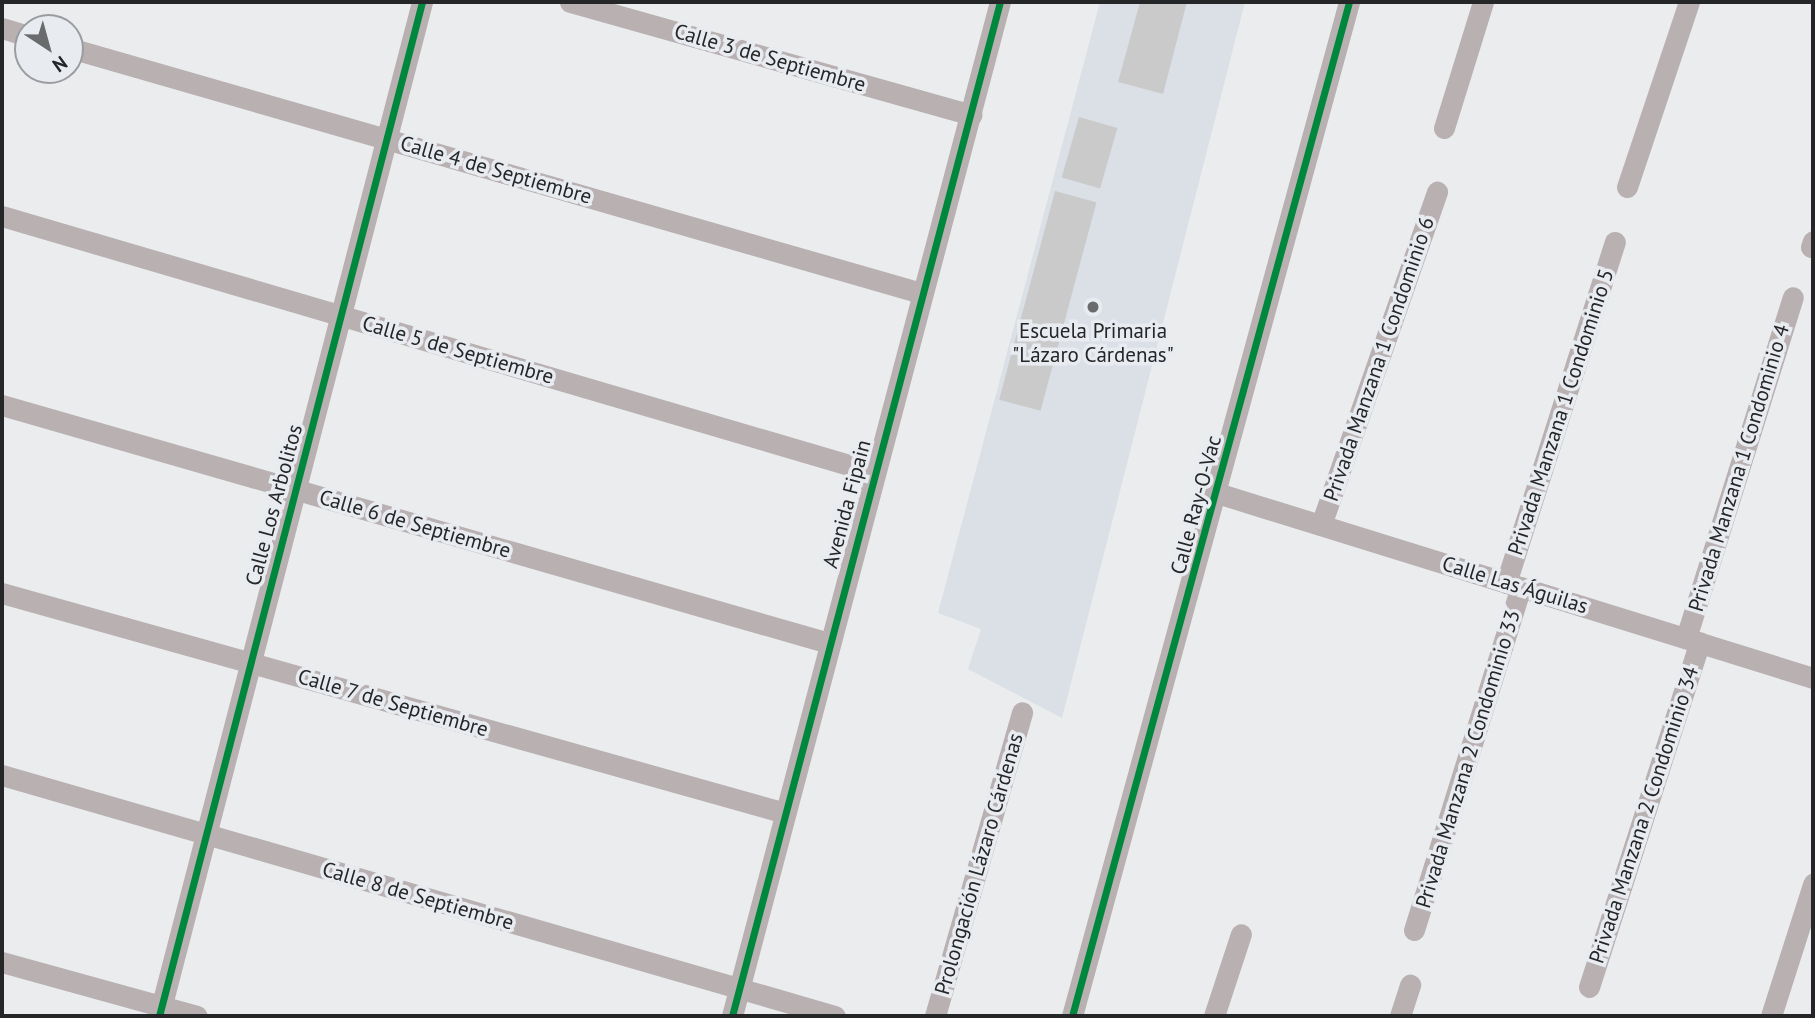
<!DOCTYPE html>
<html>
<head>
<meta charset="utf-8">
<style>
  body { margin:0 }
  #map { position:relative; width:1815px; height:1018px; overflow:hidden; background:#eaecee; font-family:"PT Sans",sans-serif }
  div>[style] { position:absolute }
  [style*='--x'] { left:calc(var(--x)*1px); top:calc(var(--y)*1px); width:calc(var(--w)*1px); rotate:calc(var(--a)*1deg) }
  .built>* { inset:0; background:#dbe0e7 }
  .building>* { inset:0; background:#cacacb; transform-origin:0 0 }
  .street>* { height:21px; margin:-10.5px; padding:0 10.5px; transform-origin:10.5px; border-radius:10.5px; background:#b8b0b1 }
  .cycleway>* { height:7px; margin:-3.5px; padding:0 3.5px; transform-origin:3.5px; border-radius:3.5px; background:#00873e }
  .dots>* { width:19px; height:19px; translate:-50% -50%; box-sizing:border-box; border:4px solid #e8ebf0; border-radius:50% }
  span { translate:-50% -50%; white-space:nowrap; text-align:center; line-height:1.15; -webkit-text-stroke:7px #e8ebf0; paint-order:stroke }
  .street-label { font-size:21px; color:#252628 }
  .poi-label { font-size:21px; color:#252628 }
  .frame { position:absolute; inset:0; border:4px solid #252628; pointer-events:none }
  .north { position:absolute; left:14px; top:14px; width:70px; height:70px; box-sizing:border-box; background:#e8ebf0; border:2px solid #9a9ca0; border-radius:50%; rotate:144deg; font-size:19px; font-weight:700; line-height:28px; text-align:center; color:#252628 }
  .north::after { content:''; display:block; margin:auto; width:24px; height:32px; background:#6a6b6d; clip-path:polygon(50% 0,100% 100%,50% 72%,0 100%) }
</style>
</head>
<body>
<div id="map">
  <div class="built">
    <div style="clip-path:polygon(1100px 2px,1245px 2px,1062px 718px,968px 669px,981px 629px,938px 613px)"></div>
  </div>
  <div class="building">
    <div style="clip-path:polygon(1140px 2px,1187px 2px,1163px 94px,1118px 82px)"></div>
    <div style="left:1079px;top:117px;width:40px;height:63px;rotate:16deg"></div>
    <div style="left:1055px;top:191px;width:43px;height:216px;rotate:15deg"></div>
  </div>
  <div class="street">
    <div style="--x:570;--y:2;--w:417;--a:15.7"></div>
    <div style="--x:2;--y:28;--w:27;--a:17"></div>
    <div style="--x:70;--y:48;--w:886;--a:16.06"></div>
    <div style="--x:1444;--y:128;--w:132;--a:-72.8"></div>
    <div style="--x:1627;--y:187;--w:195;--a:-71.5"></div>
    <div style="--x:2;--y:216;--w:908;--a:16.38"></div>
    <div style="--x:1811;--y:247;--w:6;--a:-72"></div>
    <div style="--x:2;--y:405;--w:861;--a:16.06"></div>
    <div style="--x:1217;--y:493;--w:624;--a:17.24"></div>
    <div style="--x:1321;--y:525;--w:353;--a:-70.8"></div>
    <div style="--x:1506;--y:583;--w:358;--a:-72.3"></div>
    <div style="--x:2;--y:593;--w:813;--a:15.69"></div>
    <div style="--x:1686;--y:638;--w:357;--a:-72.6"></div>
    <div style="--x:2;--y:775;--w:867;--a:16.14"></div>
    <div style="--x:1414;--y:930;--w:359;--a:-72.7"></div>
    <div style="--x:2;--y:962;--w:202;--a:15.5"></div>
    <div style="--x:1589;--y:987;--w:362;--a:-72.2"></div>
    <div style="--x:159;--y:1016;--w:1048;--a:-75.46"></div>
    <div style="--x:732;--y:1016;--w:1049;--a:-75.2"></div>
    <div style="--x:935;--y:1016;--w:316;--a:-74"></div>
    <div style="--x:1072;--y:1016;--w:1051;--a:-74.72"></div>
    <div style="--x:1214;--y:1016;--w:86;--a:-71.8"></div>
    <div style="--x:1400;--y:1016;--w:33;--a:-72"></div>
    <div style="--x:1771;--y:1016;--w:139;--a:-72.3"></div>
  </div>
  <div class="cycleway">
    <div style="--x:159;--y:1016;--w:1048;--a:-75.46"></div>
    <div style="--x:732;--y:1016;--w:1049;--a:-75.2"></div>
    <div style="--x:1072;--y:1016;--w:1051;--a:-74.72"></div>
  </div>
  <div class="dots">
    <div style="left:1093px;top:307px;background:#6a6b6d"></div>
  </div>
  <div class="street-label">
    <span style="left:770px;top:58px;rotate:16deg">Calle 3 de Septiembre</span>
    <span style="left:496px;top:170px;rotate:16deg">Calle 4 de Septiembre</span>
    <span style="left:458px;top:350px;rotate:16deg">Calle 5 de Septiembre</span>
    <span style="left:1379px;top:359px;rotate:-71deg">Privada Manzana 1 Condominio 6</span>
    <span style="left:1561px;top:412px;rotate:-72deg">Privada Manzana 1 Condominio 5</span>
    <span style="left:1739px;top:468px;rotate:-73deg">Privada Manzana 1 Condominio 4</span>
    <span style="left:847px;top:504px;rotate:-75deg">Avenida Fipain</span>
    <span style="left:274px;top:505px;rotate:-75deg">Calle Los Arbolitos</span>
    <span style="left:1196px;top:505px;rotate:-75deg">Calle Ray-O-Vac</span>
    <span style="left:415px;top:524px;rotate:16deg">Calle 6 de Septiembre</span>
    <span style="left:1515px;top:585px;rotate:17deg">Calle Las Águilas</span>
    <span style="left:393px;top:703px;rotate:16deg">Calle 7 de Septiembre</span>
    <span style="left:1468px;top:759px;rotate:-73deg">Privada Manzana 2 Condominio 33</span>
    <span style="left:1644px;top:815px;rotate:-72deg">Privada Manzana 2 Condominio 34</span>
    <span style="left:979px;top:864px;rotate:-74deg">Prolongación Lázaro Cárdenas</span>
    <span style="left:418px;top:896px;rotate:16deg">Calle 8 de Septiembre</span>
  </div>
  <div class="poi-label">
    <span style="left:1093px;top:343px">Escuela Primaria<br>"Lázaro Cárdenas"</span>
  </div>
  <div class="frame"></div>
  <div class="north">N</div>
</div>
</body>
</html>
